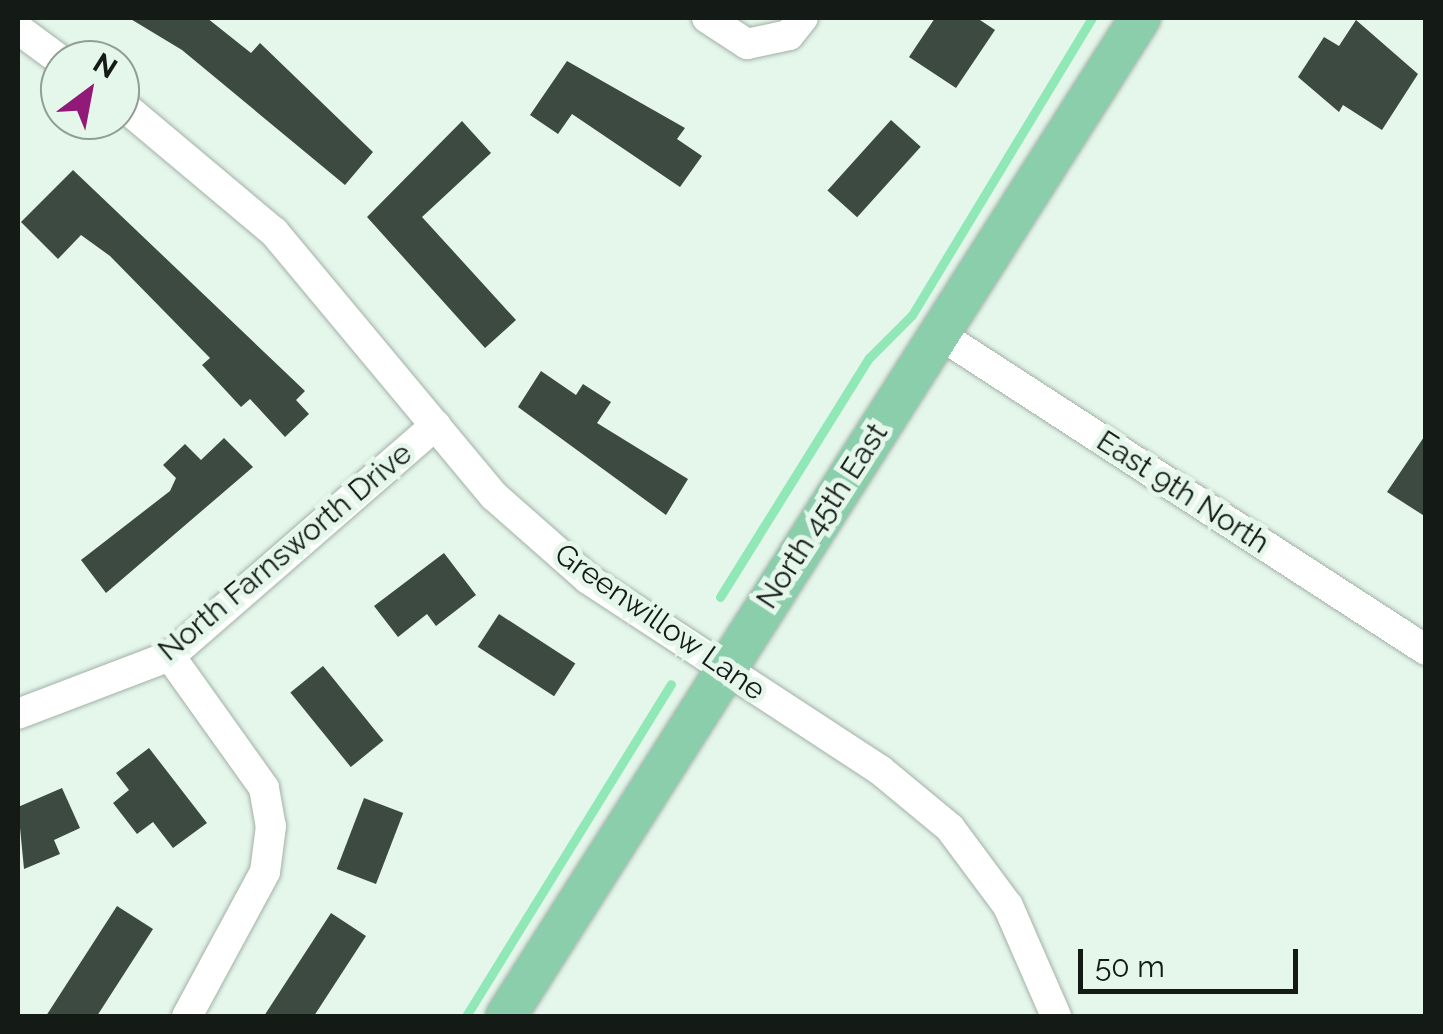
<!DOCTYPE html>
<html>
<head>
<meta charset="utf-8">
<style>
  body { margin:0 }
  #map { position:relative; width:1443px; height:1034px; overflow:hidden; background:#e5f6eb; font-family:Raleway,sans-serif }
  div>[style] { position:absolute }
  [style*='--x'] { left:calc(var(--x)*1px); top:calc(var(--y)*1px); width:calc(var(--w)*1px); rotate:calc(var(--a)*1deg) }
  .stream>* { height:9px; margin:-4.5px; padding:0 4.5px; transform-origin:4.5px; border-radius:4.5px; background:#8fe8b5 }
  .building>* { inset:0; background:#3d4a42; transform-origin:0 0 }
  .roads { filter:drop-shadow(0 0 2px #a1b1a7) drop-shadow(0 0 2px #a1b1a7) }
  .minor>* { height:30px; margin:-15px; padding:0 15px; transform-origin:15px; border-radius:15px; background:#fff }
  .major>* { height:40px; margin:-20px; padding:0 20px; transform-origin:20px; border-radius:20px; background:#8bceac }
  span { translate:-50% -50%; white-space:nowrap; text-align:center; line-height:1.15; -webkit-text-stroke:10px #e5f6eb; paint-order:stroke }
  .street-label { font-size:30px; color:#141a16 }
  .frame { position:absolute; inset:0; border:20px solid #141a16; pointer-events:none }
  .north { position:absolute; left:40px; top:40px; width:100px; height:100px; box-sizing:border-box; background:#e5f6eb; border:2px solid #919e96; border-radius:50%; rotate:32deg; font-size:28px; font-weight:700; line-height:40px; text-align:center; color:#141a16 }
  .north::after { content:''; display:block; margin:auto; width:35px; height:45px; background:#911a79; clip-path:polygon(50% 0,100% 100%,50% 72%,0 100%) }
  .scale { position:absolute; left:1078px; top:949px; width:220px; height:45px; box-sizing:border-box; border:5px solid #141a16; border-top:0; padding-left:12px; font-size:30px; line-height:35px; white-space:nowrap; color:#141a16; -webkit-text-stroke:8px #e5f6eb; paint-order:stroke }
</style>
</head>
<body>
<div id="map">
  <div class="stream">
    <div style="--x:720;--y:597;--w:282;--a:-58.1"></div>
    <div style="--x:869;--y:358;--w:61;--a:-45"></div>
    <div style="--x:912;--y:315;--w:347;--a:-58.8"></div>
    <div style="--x:466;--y:1016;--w:390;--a:-58.3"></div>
  </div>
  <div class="building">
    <div style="clip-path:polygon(129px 18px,207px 18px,251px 53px,260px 43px,373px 152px,345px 185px,182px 50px)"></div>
    <div style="clip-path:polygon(935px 18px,977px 18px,995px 30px,956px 88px,909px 57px)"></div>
    <div style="clip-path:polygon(1356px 20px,1418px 74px,1382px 130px,1343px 105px,1339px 112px,1298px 77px,1324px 37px,1339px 46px)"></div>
    <div style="clip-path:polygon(567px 61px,685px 128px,677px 139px,702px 156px,680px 187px,572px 114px,558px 134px,530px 115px)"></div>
    <div style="left:891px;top:120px;width:40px;height:95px;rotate:42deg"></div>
    <div style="clip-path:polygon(462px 121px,491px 153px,422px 217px,516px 320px,485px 348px,367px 217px)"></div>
    <div style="clip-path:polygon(73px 170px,305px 391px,296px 400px,309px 414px,285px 437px,250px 399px,241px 407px,202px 365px,210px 358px,110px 256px,81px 235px,58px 259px,21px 222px)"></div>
    <div style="clip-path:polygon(541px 371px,576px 395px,583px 384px,611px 402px,597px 423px,688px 479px,666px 515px,518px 407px)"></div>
    <div style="clip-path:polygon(1426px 434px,1426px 517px,1387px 492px)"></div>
    <div style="clip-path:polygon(224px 438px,253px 467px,106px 593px,81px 560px,170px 491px,176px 478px,163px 465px,185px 444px,201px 460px)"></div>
    <div style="clip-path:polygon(444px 553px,476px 595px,436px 626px,427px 614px,398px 637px,374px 606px)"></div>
    <div style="left:499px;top:614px;width:91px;height:39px;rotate:33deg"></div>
    <div style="left:323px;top:666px;width:96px;height:42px;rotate:51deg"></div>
    <div style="clip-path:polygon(149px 748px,207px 823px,173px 848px,153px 822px,137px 834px,113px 803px,129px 790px,116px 773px)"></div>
    <div style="clip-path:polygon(62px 788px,80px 828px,54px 840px,60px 854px,24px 869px,18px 807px)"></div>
    <div style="left:364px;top:798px;width:42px;height:76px;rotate:21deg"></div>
    <div style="clip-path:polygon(117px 906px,153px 929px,97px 1016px,46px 1016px)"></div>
    <div style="clip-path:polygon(331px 913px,366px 936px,314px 1016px,264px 1016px)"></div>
  </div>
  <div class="roads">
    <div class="minor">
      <div style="--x:707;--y:18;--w:48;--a:33"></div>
      <div style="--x:747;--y:44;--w:43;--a:-12.1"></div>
      <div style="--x:789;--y:35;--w:22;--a:-51"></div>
      <div style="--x:18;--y:29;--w:52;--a:36.4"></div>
      <div style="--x:120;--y:103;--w:201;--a:40"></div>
      <div style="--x:274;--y:232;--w:344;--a:50.2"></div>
      <div style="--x:494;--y:496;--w:125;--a:41.4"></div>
      <div style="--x:588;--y:579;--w:349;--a:33.2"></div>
      <div style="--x:880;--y:770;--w:91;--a:39.6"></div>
      <div style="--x:950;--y:828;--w:97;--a:53.4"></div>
      <div style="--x:1008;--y:906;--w:120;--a:66.4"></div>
      <div style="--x:939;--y:334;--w:581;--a:32.98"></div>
      <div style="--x:170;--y:656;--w:162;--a:54.5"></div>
      <div style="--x:264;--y:788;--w:39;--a:80"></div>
      <div style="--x:271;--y:826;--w:46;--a:97.4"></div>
      <div style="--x:265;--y:872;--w:164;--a:118.4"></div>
      <div style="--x:18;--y:714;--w:163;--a:-20.9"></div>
      <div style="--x:170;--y:656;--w:352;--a:-41"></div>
    </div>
    <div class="major">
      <div style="--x:506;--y:1016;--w:1182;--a:-57.57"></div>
    </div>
  </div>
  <div class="street-label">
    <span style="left:1183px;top:492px;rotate:33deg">East 9th North</span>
    <span style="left:822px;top:516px;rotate:-57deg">North 45th East</span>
    <span style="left:285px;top:552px;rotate:-40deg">North Farnsworth Drive</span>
    <span style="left:660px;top:622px;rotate:35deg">Greenwillow Lane</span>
  </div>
  <div class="frame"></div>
  <div class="north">N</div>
  <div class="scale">50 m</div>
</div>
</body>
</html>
